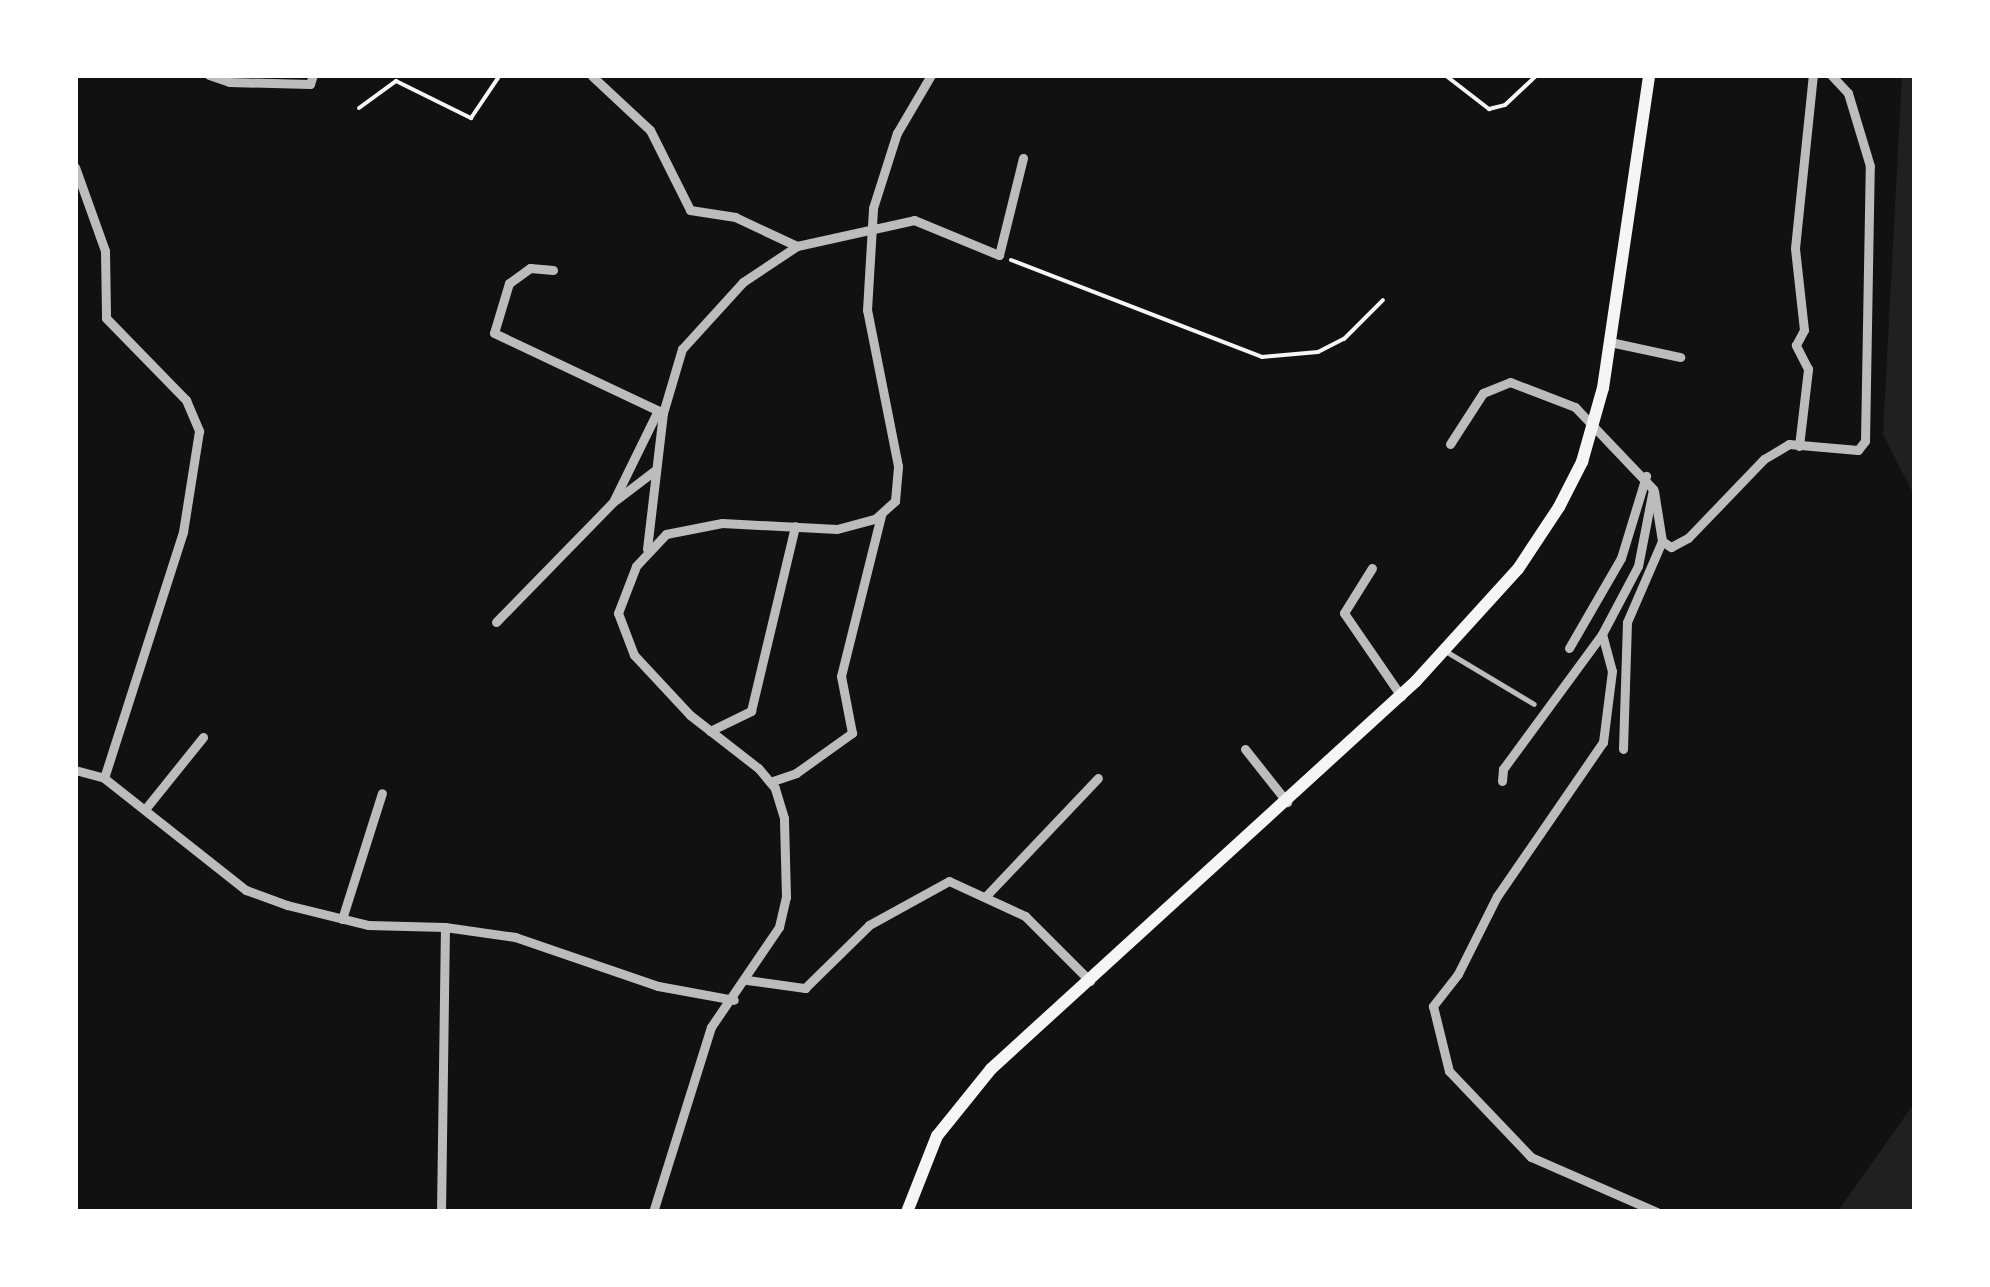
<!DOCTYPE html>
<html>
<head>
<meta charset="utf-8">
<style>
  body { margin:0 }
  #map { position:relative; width:1990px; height:1287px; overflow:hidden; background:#111; font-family:Rubik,sans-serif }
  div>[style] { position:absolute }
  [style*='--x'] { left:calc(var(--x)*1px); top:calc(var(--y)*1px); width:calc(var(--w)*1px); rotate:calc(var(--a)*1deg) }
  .green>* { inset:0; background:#202020 }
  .path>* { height:4px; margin:-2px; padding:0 2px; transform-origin:2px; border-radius:2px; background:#f5f5f5 }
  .service>* { height:5px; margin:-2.5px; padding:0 2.5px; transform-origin:2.5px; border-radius:2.5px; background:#bcbcbc }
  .minor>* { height:9px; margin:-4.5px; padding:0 4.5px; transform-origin:4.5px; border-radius:4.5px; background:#bcbcbc }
  .secondary>* { height:12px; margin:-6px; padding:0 6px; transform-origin:6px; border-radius:6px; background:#f5f5f5 }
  span { translate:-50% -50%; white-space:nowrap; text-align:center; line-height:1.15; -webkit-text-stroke:8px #fff; paint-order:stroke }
  .frame { position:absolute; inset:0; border:78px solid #fff; pointer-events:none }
</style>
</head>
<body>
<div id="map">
  <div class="green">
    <div style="clip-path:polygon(1902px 75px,1915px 75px,1915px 497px,1883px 434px)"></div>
    <div style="clip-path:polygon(1915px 1102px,1915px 1212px,1838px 1212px,1838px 1211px)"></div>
  </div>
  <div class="path">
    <div style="--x:1445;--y:75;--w:56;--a:37.7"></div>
    <div style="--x:1489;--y:109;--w:16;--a:-14"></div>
    <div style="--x:1505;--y:105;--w:44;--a:-43.2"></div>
    <div style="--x:359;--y:108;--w:46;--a:-36.1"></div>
    <div style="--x:396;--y:81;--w:84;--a:26.3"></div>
    <div style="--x:471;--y:118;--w:52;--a:-56"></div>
    <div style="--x:500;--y:75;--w:63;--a:0"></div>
    <div style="--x:1011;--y:260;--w:269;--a:21.1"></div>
    <div style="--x:1262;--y:357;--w:56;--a:-5.1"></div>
    <div style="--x:1318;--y:352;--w:29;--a:-27"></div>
    <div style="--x:1344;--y:339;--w:55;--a:-45"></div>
  </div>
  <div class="service">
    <div style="--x:1447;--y:652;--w:101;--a:30.9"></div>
  </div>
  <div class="minor">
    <div style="--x:209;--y:75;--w:21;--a:19"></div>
    <div style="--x:229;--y:82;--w:81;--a:1.4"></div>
    <div style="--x:310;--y:84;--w:9;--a:-72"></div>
    <div style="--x:592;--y:76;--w:79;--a:43"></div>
    <div style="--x:650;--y:130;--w:89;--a:63.4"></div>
    <div style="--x:690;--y:210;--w:46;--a:8.8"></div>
    <div style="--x:735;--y:217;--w:68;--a:25.1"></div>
    <div style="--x:797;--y:246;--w:120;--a:-12.5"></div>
    <div style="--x:914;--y:220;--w:92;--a:22.4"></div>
    <div style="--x:999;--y:255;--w:100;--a:-76.1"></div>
    <div style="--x:75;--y:167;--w:89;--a:70.3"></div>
    <div style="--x:105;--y:251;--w:67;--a:89.1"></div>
    <div style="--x:106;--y:318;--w:115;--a:45.7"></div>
    <div style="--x:186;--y:400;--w:34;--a:67"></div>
    <div style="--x:199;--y:431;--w:102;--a:99"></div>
    <div style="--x:183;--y:532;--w:258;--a:107.8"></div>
    <div style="--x:553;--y:270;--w:23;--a:-175"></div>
    <div style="--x:530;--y:268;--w:26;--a:144"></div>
    <div style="--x:509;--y:283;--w:52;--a:106.7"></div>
    <div style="--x:494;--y:333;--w:187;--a:25.3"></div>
    <div style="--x:1610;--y:342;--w:72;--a:12.1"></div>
    <div style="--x:1450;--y:444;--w:61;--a:-57.1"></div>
    <div style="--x:1483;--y:393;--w:29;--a:-22"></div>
    <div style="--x:1510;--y:382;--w:70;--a:21"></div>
    <div style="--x:1575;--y:407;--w:113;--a:46.4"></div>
    <div style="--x:1653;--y:489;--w:78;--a:101"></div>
    <div style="--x:1638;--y:566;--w:77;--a:117.9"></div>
    <div style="--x:1602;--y:634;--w:38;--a:75"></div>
    <div style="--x:1612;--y:671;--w:72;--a:97.2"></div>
    <div style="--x:1603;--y:742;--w:187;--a:124.5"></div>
    <div style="--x:1497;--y:896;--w:87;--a:116.6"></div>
    <div style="--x:1458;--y:974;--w:41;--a:128"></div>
    <div style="--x:1433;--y:1006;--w:67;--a:76.2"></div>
    <div style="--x:1449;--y:1071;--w:119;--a:46.4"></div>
    <div style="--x:1531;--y:1157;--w:137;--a:23.6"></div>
    <div style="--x:1799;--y:446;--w:78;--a:-83.3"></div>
    <div style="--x:1808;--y:369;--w:27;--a:-117"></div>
    <div style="--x:1796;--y:345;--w:17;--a:-62"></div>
    <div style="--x:1804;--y:330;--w:82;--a:-96.3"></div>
    <div style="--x:1795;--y:248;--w:174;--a:-84.1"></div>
    <div style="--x:1654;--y:491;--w:51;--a:80.9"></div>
    <div style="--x:1662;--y:541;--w:11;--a:34"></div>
    <div style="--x:1671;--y:547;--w:19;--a:-28"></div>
    <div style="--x:1688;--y:538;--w:110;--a:-46.1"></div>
    <div style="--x:1764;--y:459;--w:29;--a:-31"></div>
    <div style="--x:1789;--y:444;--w:69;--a:5"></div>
    <div style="--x:1858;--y:450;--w:11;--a:-52"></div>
    <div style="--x:1865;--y:441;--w:275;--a:-89"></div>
    <div style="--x:1870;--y:166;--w:76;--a:-106.8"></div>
    <div style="--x:1848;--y:93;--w:25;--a:-133"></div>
    <div style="--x:616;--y:500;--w:48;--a:-37.3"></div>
    <div style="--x:647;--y:549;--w:137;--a:-83.3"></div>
    <div style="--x:663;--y:413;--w:67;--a:-73.5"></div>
    <div style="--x:682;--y:349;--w:91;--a:-47.7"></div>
    <div style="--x:743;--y:282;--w:65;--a:-33.7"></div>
    <div style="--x:1372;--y:568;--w:53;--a:121.9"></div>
    <div style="--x:1344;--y:613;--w:101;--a:55.5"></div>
    <div style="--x:496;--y:622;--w:168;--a:-45.7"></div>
    <div style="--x:613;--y:502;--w:102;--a:-63.9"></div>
    <div style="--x:1569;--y:648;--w:104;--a:-60"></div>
    <div style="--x:1621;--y:558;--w:86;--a:-73"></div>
    <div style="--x:710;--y:731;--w:46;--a:-26"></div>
    <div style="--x:751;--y:711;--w:190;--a:-76.6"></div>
    <div style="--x:1245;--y:749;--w:68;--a:51.6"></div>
    <div style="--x:1623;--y:749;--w:127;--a:-88.2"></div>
    <div style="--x:1627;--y:622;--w:88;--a:-66.6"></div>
    <div style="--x:75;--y:770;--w:30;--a:15"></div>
    <div style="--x:104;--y:778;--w:181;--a:38.3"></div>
    <div style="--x:246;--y:890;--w:44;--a:20.1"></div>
    <div style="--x:287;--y:905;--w:83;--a:13.9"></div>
    <div style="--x:368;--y:925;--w:77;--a:1.5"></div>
    <div style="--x:445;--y:927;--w:71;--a:8.1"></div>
    <div style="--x:515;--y:937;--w:151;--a:18.9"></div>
    <div style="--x:658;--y:986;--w:77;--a:10.4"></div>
    <div style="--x:1502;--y:781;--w:12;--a:-85"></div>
    <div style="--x:1503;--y:769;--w:167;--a:-53.7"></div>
    <div style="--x:770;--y:782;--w:28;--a:-19"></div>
    <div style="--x:796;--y:773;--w:69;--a:-35.5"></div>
    <div style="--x:852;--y:733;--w:58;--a:-100.9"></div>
    <div style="--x:841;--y:676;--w:166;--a:-76"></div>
    <div style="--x:146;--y:808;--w:91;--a:-51.2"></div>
    <div style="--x:985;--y:897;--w:164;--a:-46.5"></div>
    <div style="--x:342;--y:919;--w:132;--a:-72.4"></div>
    <div style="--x:747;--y:980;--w:59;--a:7.9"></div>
    <div style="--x:805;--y:988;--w:90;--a:-44.5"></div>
    <div style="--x:869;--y:925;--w:91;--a:-28.8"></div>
    <div style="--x:949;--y:881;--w:84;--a:24.7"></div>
    <div style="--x:1025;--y:916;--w:92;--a:45"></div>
    <div style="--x:441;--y:1212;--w:285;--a:-89.2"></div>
    <div style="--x:653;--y:1212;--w:194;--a:-72.6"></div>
    <div style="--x:711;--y:1027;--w:121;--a:-55.8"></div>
    <div style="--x:779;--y:927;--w:31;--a:-77"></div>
    <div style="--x:786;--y:897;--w:79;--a:-91.5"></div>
    <div style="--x:784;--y:818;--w:31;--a:-107"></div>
    <div style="--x:775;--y:788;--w:26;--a:-130"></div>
    <div style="--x:758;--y:768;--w:86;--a:-142.1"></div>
    <div style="--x:690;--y:715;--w:82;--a:-133"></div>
    <div style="--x:634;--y:655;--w:45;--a:-110.9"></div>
    <div style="--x:618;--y:613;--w:50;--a:-69"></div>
    <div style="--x:636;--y:566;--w:44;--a:-46.8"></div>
    <div style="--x:666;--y:534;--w:57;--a:-11.1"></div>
    <div style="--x:722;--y:523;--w:115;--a:3"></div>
    <div style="--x:837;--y:529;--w:39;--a:-15"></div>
    <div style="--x:875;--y:519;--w:27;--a:-42"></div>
    <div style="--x:895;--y:501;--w:35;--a:-85"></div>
    <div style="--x:898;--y:466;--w:159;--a:-101.2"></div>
    <div style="--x:867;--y:310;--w:102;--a:-86.6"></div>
    <div style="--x:873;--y:208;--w:79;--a:-72.3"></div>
    <div style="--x:897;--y:133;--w:67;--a:-59.6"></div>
  </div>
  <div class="secondary">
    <div style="--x:907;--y:1212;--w:82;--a:-68.5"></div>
    <div style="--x:937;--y:1136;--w:86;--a:-51.1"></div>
    <div style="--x:991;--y:1069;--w:575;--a:-42.39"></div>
    <div style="--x:1416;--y:681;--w:151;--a:-47.7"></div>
    <div style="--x:1518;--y:569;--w:74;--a:-56.5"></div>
    <div style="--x:1559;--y:507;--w:51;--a:-62.9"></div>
    <div style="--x:1582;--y:462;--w:77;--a:-74.2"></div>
    <div style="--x:1603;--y:388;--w:316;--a:-81.6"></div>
  </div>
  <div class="frame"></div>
</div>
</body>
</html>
